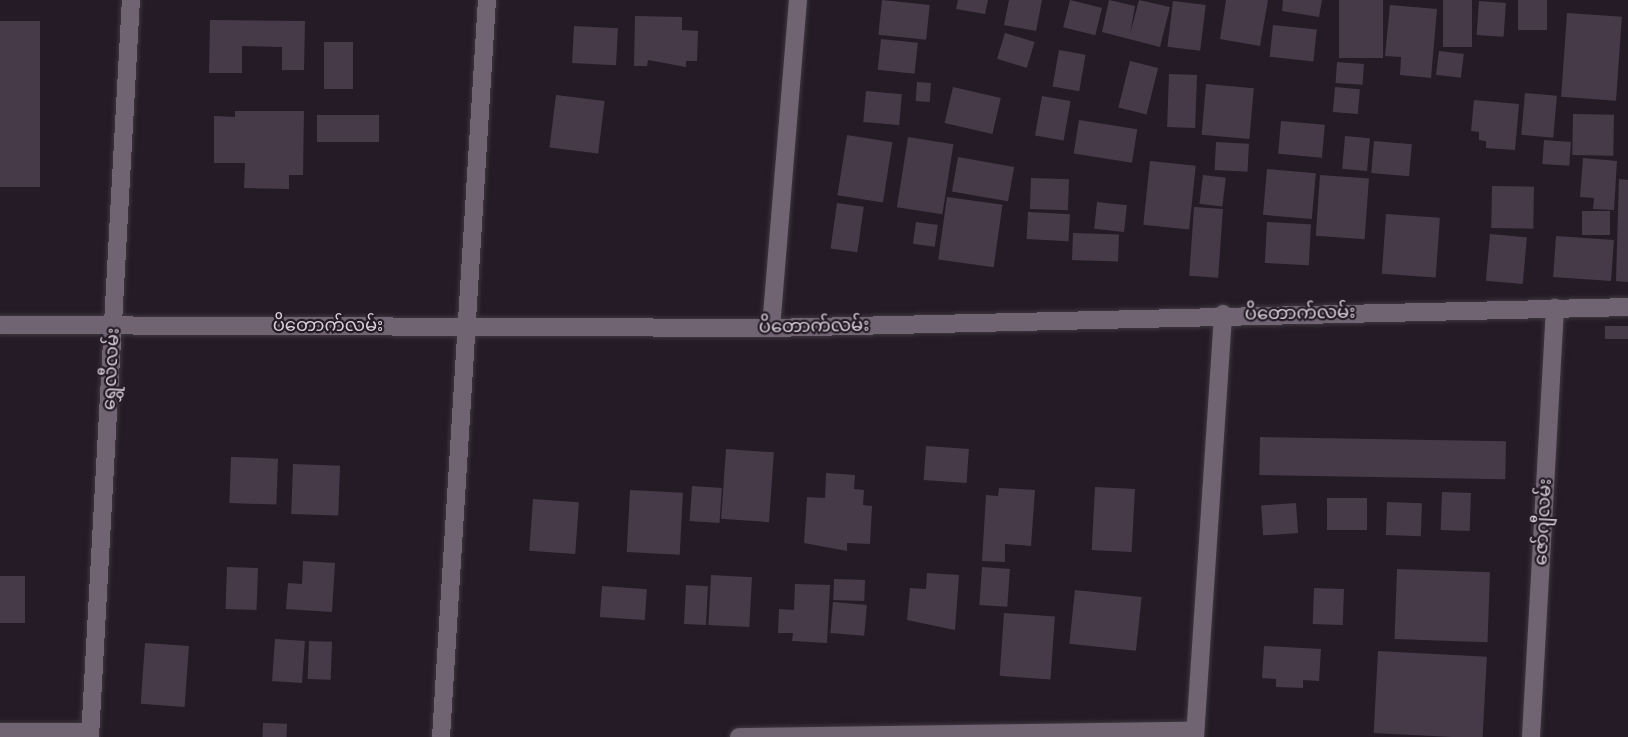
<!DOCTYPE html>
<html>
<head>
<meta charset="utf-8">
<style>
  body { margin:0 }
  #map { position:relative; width:1628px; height:737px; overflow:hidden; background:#251b27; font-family:"Roboto Condensed","Noto Sans Myanmar",sans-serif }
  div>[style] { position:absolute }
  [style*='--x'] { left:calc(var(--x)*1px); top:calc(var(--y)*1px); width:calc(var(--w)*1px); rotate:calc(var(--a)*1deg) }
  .building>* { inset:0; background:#463a48; transform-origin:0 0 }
  .roads { filter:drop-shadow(0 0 2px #3e3740) drop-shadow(0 0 2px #3e3740) }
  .minor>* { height:18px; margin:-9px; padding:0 9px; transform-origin:9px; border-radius:9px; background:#706473 }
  span { translate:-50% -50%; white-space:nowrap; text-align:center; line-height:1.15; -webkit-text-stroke:4.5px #251b27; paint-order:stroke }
  .street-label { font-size:18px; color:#d8d1da }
</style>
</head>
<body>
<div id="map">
  <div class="building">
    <div style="left:882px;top:0;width:48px;height:35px;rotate:6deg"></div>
    <div style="clip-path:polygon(958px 0,988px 0,985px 14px,956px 9px)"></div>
    <div style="clip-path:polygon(1009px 0,1042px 0,1036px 31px,1004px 25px)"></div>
    <div style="left:1070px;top:0;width:33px;height:28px;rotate:14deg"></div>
    <div style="clip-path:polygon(1109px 0,1135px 6px,1130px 34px,1139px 0,1170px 7px,1160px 47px,1102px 32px)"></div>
    <div style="clip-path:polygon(1226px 0,1268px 0,1260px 46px,1220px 39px)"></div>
    <div style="clip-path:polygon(1283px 0,1322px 0,1319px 17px,1282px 11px)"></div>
    <div style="left:1339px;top:0;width:44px;height:58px"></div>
    <div style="left:1443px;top:0;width:29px;height:47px"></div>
    <div style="left:1518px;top:0;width:29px;height:30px"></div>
    <div style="left:1173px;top:1px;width:33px;height:46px;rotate:7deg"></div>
    <div style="left:1479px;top:1px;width:27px;height:34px;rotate:4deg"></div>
    <div style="clip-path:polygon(1390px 5px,1437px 9px,1431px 78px,1400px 75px,1401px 57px,1385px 56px)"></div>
    <div style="left:1567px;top:13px;width:55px;height:84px;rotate:4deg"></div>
    <div style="clip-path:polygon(635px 16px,682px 17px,682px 30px,698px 31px,697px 61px,686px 61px,686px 67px,648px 60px,647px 66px,634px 66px)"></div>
    <div style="clip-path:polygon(210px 20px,305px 21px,304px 70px,282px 70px,282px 47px,242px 46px,242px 73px,209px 73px)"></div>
    <div style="left:0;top:21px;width:40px;height:166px"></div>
    <div style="left:1273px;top:25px;width:44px;height:32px;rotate:6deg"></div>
    <div style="left:574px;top:26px;width:44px;height:37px;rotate:3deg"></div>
    <div style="left:1005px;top:33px;width:31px;height:27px;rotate:17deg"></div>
    <div style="left:881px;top:39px;width:37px;height:31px;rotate:6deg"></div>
    <div style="left:324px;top:42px;width:29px;height:47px"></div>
    <div style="left:1059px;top:50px;width:27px;height:37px;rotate:10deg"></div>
    <div style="left:1439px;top:51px;width:25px;height:24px;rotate:7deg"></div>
    <div style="left:1130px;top:61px;width:29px;height:48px;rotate:14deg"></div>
    <div style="left:1337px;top:62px;width:27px;height:21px;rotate:4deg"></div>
    <div style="left:1169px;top:74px;width:28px;height:53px;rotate:2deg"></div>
    <div style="left:917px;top:82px;width:14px;height:19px;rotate:4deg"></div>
    <div style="left:1206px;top:84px;width:48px;height:51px;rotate:5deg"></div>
    <div style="left:953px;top:87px;width:49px;height:37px;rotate:13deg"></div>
    <div style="left:1335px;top:87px;width:25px;height:25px;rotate:5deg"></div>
    <div style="left:866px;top:91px;width:36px;height:31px;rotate:5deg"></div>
    <div style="left:1525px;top:93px;width:32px;height:42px;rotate:5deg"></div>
    <div style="left:556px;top:95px;width:49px;height:53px;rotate:7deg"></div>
    <div style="left:1042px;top:96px;width:29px;height:40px;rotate:10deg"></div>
    <div style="clip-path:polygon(1474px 100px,1519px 104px,1515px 150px,1486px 148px,1486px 141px,1479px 140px,1479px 132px,1471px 131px)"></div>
    <div style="clip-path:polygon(235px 111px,304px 111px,303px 175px,289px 175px,289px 189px,244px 188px,245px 163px,214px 163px,214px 116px,235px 117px)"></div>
    <div style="left:1573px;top:114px;width:41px;height:41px;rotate:1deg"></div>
    <div style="left:317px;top:115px;width:62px;height:27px"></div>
    <div style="left:1079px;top:120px;width:59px;height:34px;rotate:9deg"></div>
    <div style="left:1281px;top:121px;width:44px;height:33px;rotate:5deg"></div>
    <div style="left:847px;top:135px;width:46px;height:61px;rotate:9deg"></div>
    <div style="left:1345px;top:136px;width:25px;height:33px;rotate:5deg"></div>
    <div style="left:908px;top:137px;width:46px;height:71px;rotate:9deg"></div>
    <div style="left:1544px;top:140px;width:27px;height:24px;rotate:4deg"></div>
    <div style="left:1374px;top:141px;width:38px;height:32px;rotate:5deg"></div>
    <div style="left:1216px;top:142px;width:33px;height:28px;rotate:3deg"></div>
    <div style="left:958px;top:157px;width:57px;height:35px;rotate:10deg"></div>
    <div style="clip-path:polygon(1583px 158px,1617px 161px,1614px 210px,1593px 209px,1594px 198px,1580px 197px)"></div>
    <div style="left:1150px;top:161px;width:46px;height:64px;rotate:6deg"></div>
    <div style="left:1267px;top:169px;width:49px;height:46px;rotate:5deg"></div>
    <div style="left:1203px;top:175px;width:23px;height:29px;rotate:7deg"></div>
    <div style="left:1320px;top:175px;width:49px;height:61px;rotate:4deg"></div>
    <div style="left:1031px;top:178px;width:38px;height:31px;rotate:2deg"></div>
    <div style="clip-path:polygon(1619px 179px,1628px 180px,1628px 282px,1616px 281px)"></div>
    <div style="left:1492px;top:186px;width:42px;height:42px;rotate:1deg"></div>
    <div style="left:947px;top:197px;width:56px;height:63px;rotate:8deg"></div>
    <div style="left:1097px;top:202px;width:30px;height:27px;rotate:6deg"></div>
    <div style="left:837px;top:203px;width:27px;height:46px;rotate:8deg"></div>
    <div style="left:1194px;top:207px;width:29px;height:69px;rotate:4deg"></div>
    <div style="left:1582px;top:211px;width:28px;height:24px"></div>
    <div style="left:1028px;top:212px;width:42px;height:27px;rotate:3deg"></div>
    <div style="left:1386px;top:214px;width:54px;height:60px;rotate:4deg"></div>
    <div style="left:916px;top:222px;width:22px;height:22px;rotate:8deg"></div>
    <div style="left:1267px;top:222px;width:44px;height:41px;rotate:3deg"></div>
    <div style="left:1073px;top:233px;width:46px;height:27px;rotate:2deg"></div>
    <div style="left:1490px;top:234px;width:37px;height:47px;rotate:5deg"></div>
    <div style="left:1556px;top:236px;width:58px;height:41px;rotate:4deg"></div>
    <div style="left:1605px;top:326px;width:23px;height:13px"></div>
    <div style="left:1260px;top:437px;width:246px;height:38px;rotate:1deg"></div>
    <div style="left:926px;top:446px;width:43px;height:34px;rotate:4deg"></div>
    <div style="left:726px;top:449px;width:48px;height:70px;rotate:4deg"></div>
    <div style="left:231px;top:457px;width:47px;height:46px;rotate:2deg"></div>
    <div style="left:293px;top:464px;width:47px;height:50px;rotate:2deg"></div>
    <div style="clip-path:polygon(826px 473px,855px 475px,854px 489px,864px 490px,863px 505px,872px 506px,870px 544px,847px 543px,847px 551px,804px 543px,807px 497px,825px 498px)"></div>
    <div style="left:692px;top:486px;width:30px;height:35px;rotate:4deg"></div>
    <div style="left:1095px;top:487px;width:40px;height:63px;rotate:3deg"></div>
    <div style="clip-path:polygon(999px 488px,1035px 490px,1031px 546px,1005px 544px,1005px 562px,982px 561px,986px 495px,998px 496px)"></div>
    <div style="left:630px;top:490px;width:53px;height:62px;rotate:3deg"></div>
    <div style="left:1442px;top:492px;width:29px;height:38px;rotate:2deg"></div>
    <div style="left:1327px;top:498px;width:40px;height:32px"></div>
    <div style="left:533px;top:499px;width:46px;height:52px;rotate:4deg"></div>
    <div style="left:1387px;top:502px;width:35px;height:33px;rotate:2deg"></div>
    <div style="left:1296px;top:503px;width:30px;height:35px;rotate:86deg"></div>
    <div style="clip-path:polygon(303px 561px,335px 563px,332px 612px,286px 609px,288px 583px,302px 584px)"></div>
    <div style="left:227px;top:567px;width:31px;height:42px;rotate:2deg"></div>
    <div style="left:982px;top:567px;width:28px;height:38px;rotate:4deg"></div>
    <div style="left:1397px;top:569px;width:93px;height:70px;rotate:2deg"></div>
    <div style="clip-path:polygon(927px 573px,959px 575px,955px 630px,907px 620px,910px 588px,926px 589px)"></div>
    <div style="left:711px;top:575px;width:41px;height:50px;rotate:3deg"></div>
    <div style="left:0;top:576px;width:25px;height:47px"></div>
    <div style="left:834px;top:579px;width:31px;height:21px;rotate:2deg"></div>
    <div style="clip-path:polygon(795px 584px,830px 585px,827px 643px,792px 641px,793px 633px,778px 633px,779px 609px,794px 610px)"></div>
    <div style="left:686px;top:585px;width:22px;height:39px;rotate:3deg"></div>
    <div style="left:602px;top:586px;width:45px;height:31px;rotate:4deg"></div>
    <div style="left:1314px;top:588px;width:30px;height:36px;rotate:2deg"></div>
    <div style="left:1075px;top:590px;width:67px;height:54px;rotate:6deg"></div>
    <div style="left:833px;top:602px;width:34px;height:31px;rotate:5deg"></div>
    <div style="left:1004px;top:613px;width:51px;height:63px;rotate:4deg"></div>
    <div style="left:275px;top:639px;width:30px;height:42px;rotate:4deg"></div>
    <div style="left:309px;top:641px;width:23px;height:38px;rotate:2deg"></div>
    <div style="left:145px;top:643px;width:44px;height:61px;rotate:4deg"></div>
    <div style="clip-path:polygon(1264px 646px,1321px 649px,1319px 681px,1303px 680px,1303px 688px,1276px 687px,1276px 679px,1262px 678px)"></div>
    <div style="left:1378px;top:651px;width:109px;height:82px;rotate:3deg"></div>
    <div style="left:263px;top:723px;width:24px;height:14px;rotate:2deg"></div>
  </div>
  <div class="roads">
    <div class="minor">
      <div style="--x:0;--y:325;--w:771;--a:0.22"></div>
      <div style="--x:771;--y:328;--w:857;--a:-1.4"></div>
      <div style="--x:771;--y:328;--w:329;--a:-85.3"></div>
      <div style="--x:0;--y:732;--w:90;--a:0"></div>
      <div style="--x:90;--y:737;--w:738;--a:-86.82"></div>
      <div style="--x:441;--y:737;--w:738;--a:-86.43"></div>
      <div style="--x:739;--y:737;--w:456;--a:-0.8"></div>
      <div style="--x:1195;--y:737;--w:424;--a:-86.2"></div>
      <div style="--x:1531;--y:737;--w:430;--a:-86.8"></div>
    </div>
  </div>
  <div class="street-label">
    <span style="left:1300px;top:313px;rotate:-1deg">ပိတောက်လမ်း</span>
    <span style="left:328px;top:325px">ပိတောက်လမ်း</span>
    <span style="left:814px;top:326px;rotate:-1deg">ပိတောက်လမ်း</span>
    <span style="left:111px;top:369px;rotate:-87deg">ရွှေလီလမ်း</span>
    <span style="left:1543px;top:522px;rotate:-87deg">ဇော်ဂျီလမ်း</span>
  </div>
</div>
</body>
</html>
